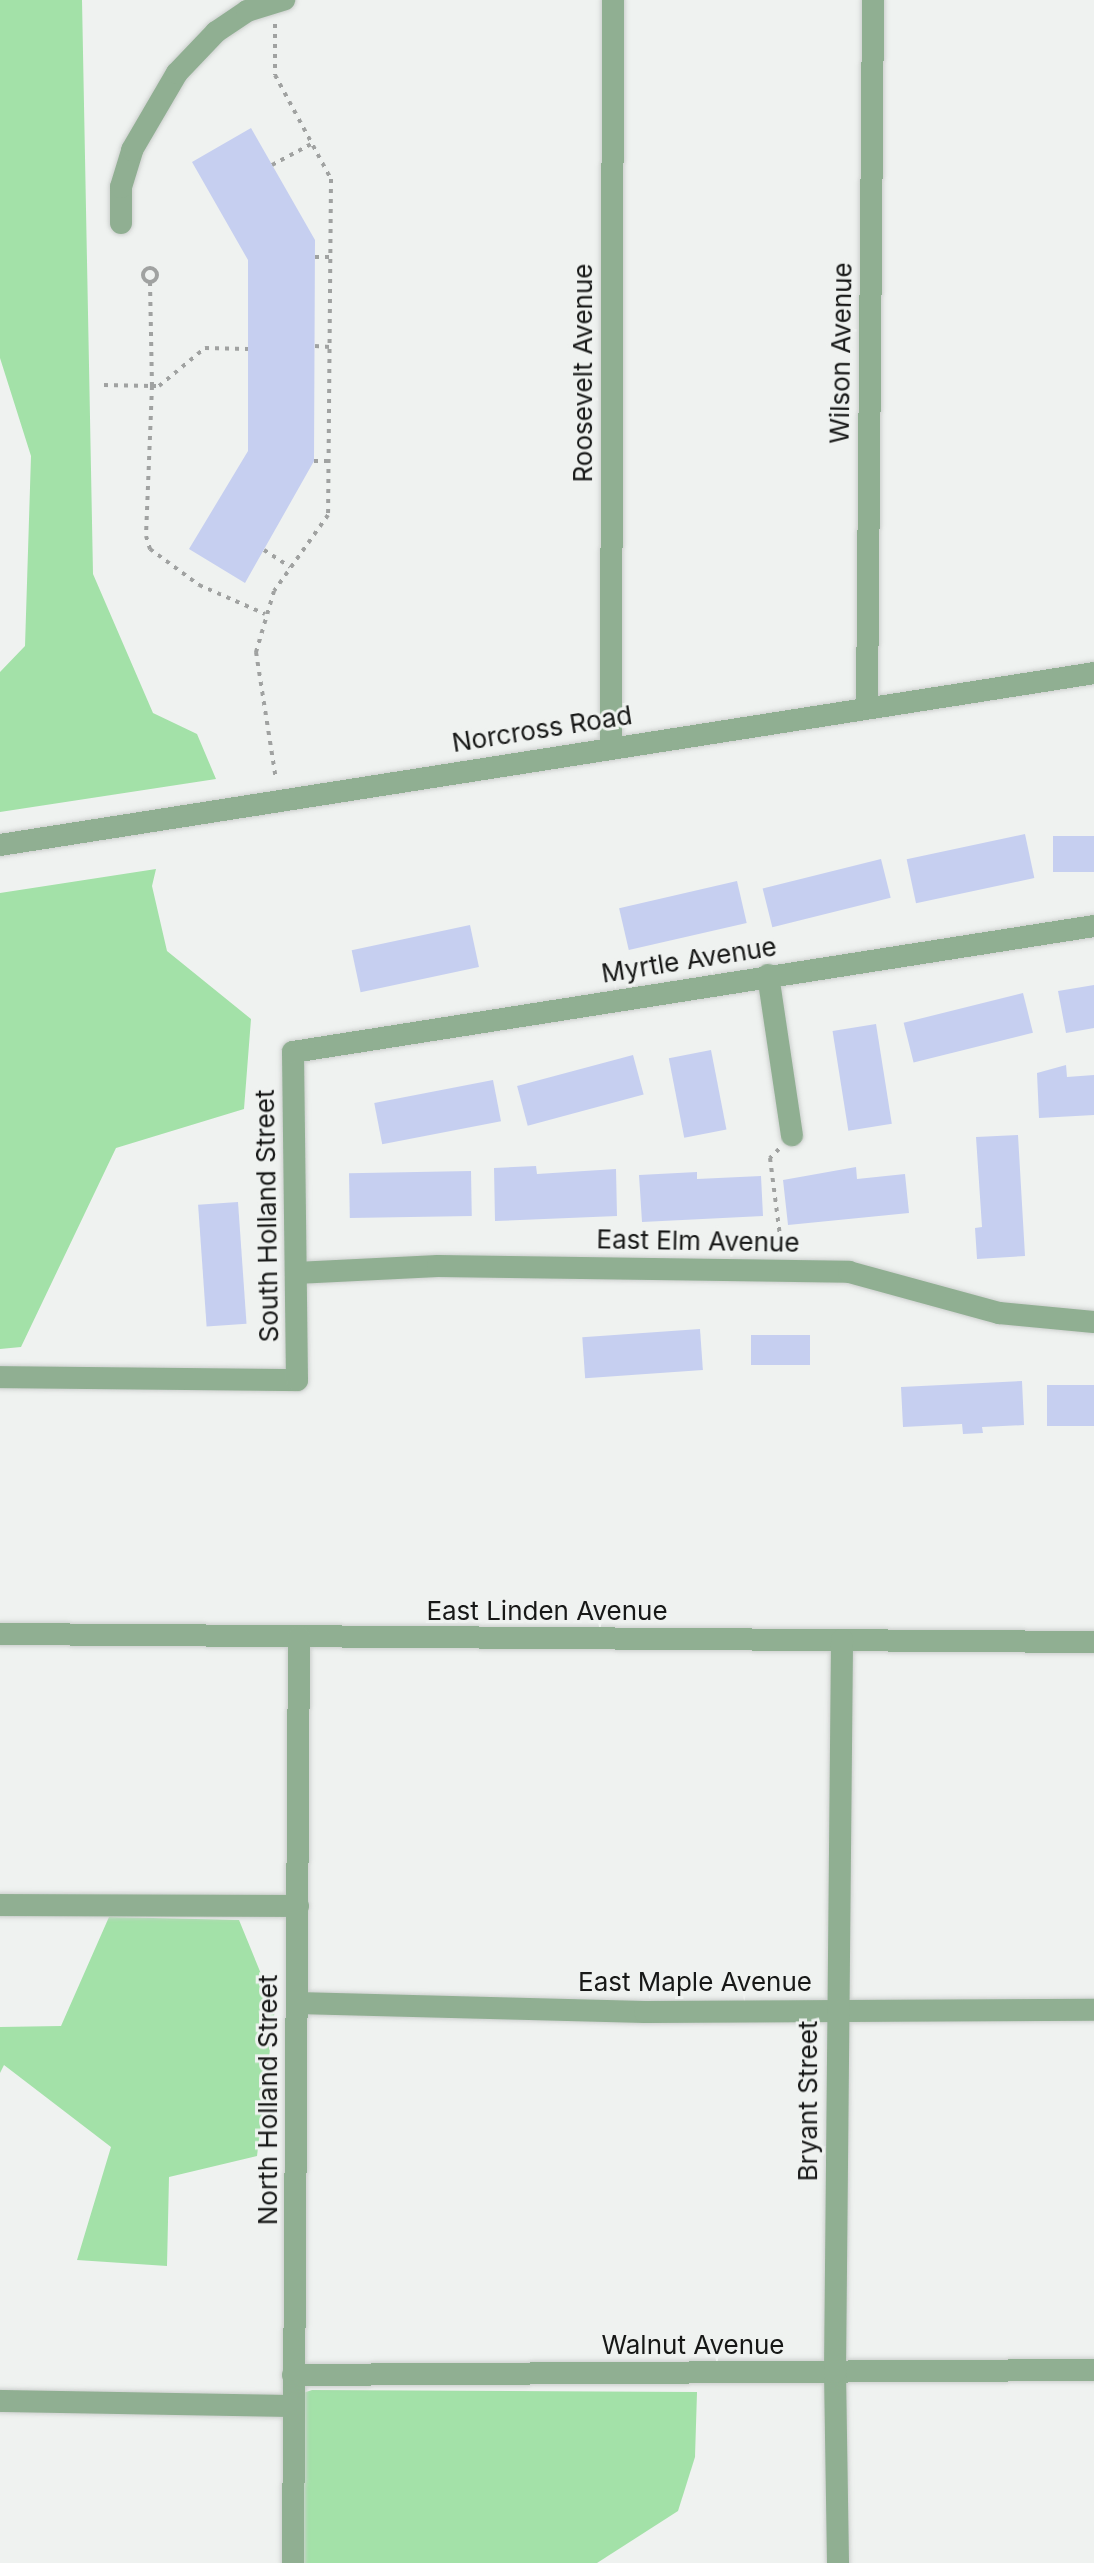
<!DOCTYPE html>
<html>
<head>
<meta charset="utf-8">
<style>
  body { margin:0 }
  #map { position:relative; width:1094px; height:2563px; overflow:hidden; background:#eff2f0; font-family:Inter,sans-serif }
  div>[style] { position:absolute }
  [style*='--x'] { left:calc(var(--x)*1px); top:calc(var(--y)*1px); width:calc(var(--w)*1px); rotate:calc(var(--a)*1deg) }
  .green>* { inset:0; background:#a3e1a8 }
  .building>* { inset:0; background:#c6cff0; transform-origin:0 0 }
  .path>* { height:4px; margin-top:-2px; transform-origin:0; background:repeating-linear-gradient(90deg,#a0a2a1 0 4px,transparent 0 10px) }
  .path>.ring { margin:-2px; padding:0; box-sizing:content-box; background:none; border:4px solid #a0a2a1; border-radius:50% }
  .roads { filter:drop-shadow(0 0 2px #cccfcd) drop-shadow(0 0 2px #cccfcd) }
  .minor>* { height:22px; margin:-11px; padding:0 11px; transform-origin:11px; border-radius:11px; background:#90af92 }
  span { translate:-50% -50%; white-space:nowrap; text-align:center; line-height:1.15; -webkit-text-stroke:6px #eff2f0; paint-order:stroke }
  .street-label { font-size:26px; color:#171817 }
</style>
</head>
<body>
<div id="map">
  <div class="green">
    <div style="clip-path:polygon(0 0,82px 0,93px 574px,153px 713px,197px 734px,216px 779px,0 812px,0 672px,25px 646px,31px 456px,0 358px)"></div>
    <div style="clip-path:polygon(156px 869px,152px 886px,167px 951px,251px 1019px,244px 1109px,116px 1148px,21px 1347px,0 1349px,0 893px)"></div>
    <div style="clip-path:polygon(109px 1917px,239px 1920px,275px 2008px,257px 2156px,169px 2177px,167px 2266px,77px 2260px,111px 2147px,4px 2065px,0 2073px,0 2027px,61px 2026px)"></div>
    <div style="clip-path:polygon(312px 2390px,697px 2392px,695px 2457px,678px 2511px,597px 2563px,298px 2563px,300px 2394px)"></div>
  </div>
  <div class="building">
    <div style="clip-path:polygon(251px 128px,315px 240px,314px 461px,245px 583px,189px 549px,248px 451px,248px 260px,192px 162px)"></div>
    <div style="left:1025px;top:834px;width:45px;height:121px;rotate:78deg"></div>
    <div style="left:1094px;top:836px;width:36px;height:41px;rotate:90deg"></div>
    <div style="left:881px;top:859px;width:40px;height:122px;rotate:76deg"></div>
    <div style="left:737px;top:881px;width:43px;height:121px;rotate:77deg"></div>
    <div style="left:470px;top:925px;width:43px;height:121px;rotate:78deg"></div>
    <div style="clip-path:polygon(1094px 985px,1094px 1028px,1066px 1033px,1058px 991px)"></div>
    <div style="left:1023px;top:993px;width:41px;height:123px;rotate:76deg"></div>
    <div style="left:876px;top:1024px;width:101px;height:44px;rotate:81deg"></div>
    <div style="left:711px;top:1050px;width:81px;height:43px;rotate:79deg"></div>
    <div style="left:633px;top:1055px;width:41px;height:120px;rotate:75deg"></div>
    <div style="clip-path:polygon(1066px 1065px,1067px 1077px,1094px 1075px,1094px 1115px,1039px 1118px,1037px 1073px)"></div>
    <div style="left:493px;top:1080px;width:42px;height:121px;rotate:79deg"></div>
    <div style="clip-path:polygon(1018px 1135px,1025px 1256px,977px 1259px,975px 1228px,982px 1227px,976px 1137px)"></div>
    <div style="clip-path:polygon(536px 1166px,537px 1174px,616px 1169px,617px 1216px,495px 1221px,494px 1168px)"></div>
    <div style="clip-path:polygon(856px 1167px,857px 1179px,905px 1174px,909px 1213px,788px 1225px,783px 1180px)"></div>
    <div style="left:471px;top:1171px;width:45px;height:122px;rotate:89deg"></div>
    <div style="clip-path:polygon(697px 1172px,697px 1179px,761px 1176px,763px 1216px,642px 1222px,639px 1175px)"></div>
    <div style="left:238px;top:1202px;width:122px;height:40px;rotate:86deg"></div>
    <div style="left:700px;top:1329px;width:41px;height:118px;rotate:86deg"></div>
    <div style="left:751px;top:1335px;width:59px;height:30px"></div>
    <div style="clip-path:polygon(1022px 1381px,1024px 1425px,982px 1427px,983px 1433px,963px 1434px,962px 1424px,903px 1427px,901px 1387px)"></div>
    <div style="left:1047px;top:1385px;width:47px;height:41px"></div>
  </div>
  <div class="path">
    <div style="--x:275;--y:24;--w:51;--a:90"></div>
    <div style="--x:275;--y:75;--w:118;--a:61.7"></div>
    <div style="--x:331;--y:179;--w:336;--a:90.5"></div>
    <div style="--x:328;--y:515;--w:93;--a:125.4"></div>
    <div style="--x:274;--y:591;--w:64;--a:106.4"></div>
    <div style="--x:256;--y:652;--w:129;--a:81.1"></div>
    <div style="--x:272;--y:165;--w:44;--a:-28.3"></div>
    <div style="--x:315;--y:257;--w:16;--a:0"></div>
    <div class="ring" style="left:143px;top:268px;width:10px;height:10px"></div>
    <div style="--x:150;--y:282;--w:104;--a:88.9"></div>
    <div style="--x:152;--y:386;--w:7;--a:0"></div>
    <div style="--x:159;--y:386;--w:60;--a:-39.6"></div>
    <div style="--x:205;--y:348;--w:43;--a:1.3"></div>
    <div style="--x:315;--y:346;--w:15;--a:4"></div>
    <div style="--x:104;--y:385;--w:48;--a:1.2"></div>
    <div style="--x:152;--y:386;--w:150;--a:92.3"></div>
    <div style="--x:146;--y:536;--w:14;--a:73"></div>
    <div style="--x:150;--y:549;--w:61;--a:36.3"></div>
    <div style="--x:199;--y:585;--w:72;--a:23.7"></div>
    <div style="--x:314;--y:461;--w:16;--a:0"></div>
    <div style="--x:264;--y:550;--w:31;--a:33"></div>
    <div style="--x:779;--y:1149;--w:13;--a:135"></div>
    <div style="--x:770;--y:1158;--w:95;--a:82.7"></div>
  </div>
  <div class="roads">
    <div class="minor">
      <div style="--x:121;--y:223;--w:36;--a:-90"></div>
      <div style="--x:121;--y:187;--w:39;--a:-73"></div>
      <div style="--x:132;--y:150;--w:89;--a:-59.7"></div>
      <div style="--x:177;--y:73;--w:57;--a:-46.4"></div>
      <div style="--x:216;--y:32;--w:37;--a:-34"></div>
      <div style="--x:247;--y:11;--w:39;--a:-17"></div>
      <div style="--x:867;--y:707;--w:707;--a:-89.51"></div>
      <div style="--x:611;--y:746;--w:746;--a:-89.85"></div>
      <div style="--x:0;--y:845;--w:1107;--a:-8.93"></div>
      <div style="--x:768;--y:975;--w:162;--a:81.5"></div>
      <div style="--x:296;--y:1273;--w:142;--a:-2.8"></div>
      <div style="--x:438;--y:1266;--w:411;--a:0.8"></div>
      <div style="--x:849;--y:1272;--w:156;--a:15.3"></div>
      <div style="--x:999;--y:1313;--w:95;--a:5.4"></div>
      <div style="--x:0;--y:1377;--w:297;--a:0.6"></div>
      <div style="--x:297;--y:1380;--w:328;--a:-90.7"></div>
      <div style="--x:293;--y:1052;--w:811;--a:-8.94"></div>
      <div style="--x:0;--y:1634;--w:1094;--a:0.42"></div>
      <div style="--x:0;--y:1905;--w:298;--a:0.2"></div>
      <div style="--x:297;--y:2003;--w:348;--a:1.5"></div>
      <div style="--x:645;--y:2012;--w:449;--a:-0.3"></div>
      <div style="--x:293;--y:2375;--w:801;--a:-0.36"></div>
      <div style="--x:0;--y:2401;--w:294;--a:1"></div>
      <div style="--x:293;--y:2563;--w:926;--a:-89.63"></div>
      <div style="--x:838;--y:2563;--w:191;--a:-90.9"></div>
      <div style="--x:835;--y:2372;--w:732;--a:-89.45"></div>
    </div>
  </div>
  <div class="street-label">
    <span style="left:841px;top:353px;rotate:-89deg">Wilson Avenue</span>
    <span style="left:583px;top:373px;rotate:-90deg">Roosevelt Avenue</span>
    <span style="left:542px;top:729px;rotate:-9deg">Norcross Road</span>
    <span style="left:689px;top:960px;rotate:-9deg">Myrtle Avenue</span>
    <span style="left:267px;top:1216px;rotate:-91deg">South Holland Street</span>
    <span style="left:698px;top:1241px;rotate:1deg">East Elm Avenue</span>
    <span style="left:547px;top:1611px">East Linden Avenue</span>
    <span style="left:695px;top:1982px">East Maple Avenue</span>
    <span style="left:268px;top:2100px;rotate:-90deg">North Holland Street</span>
    <span style="left:808px;top:2101px;rotate:-90deg">Bryant Street</span>
    <span style="left:693px;top:2345px">Walnut Avenue</span>
  </div>
</div>
</body>
</html>
